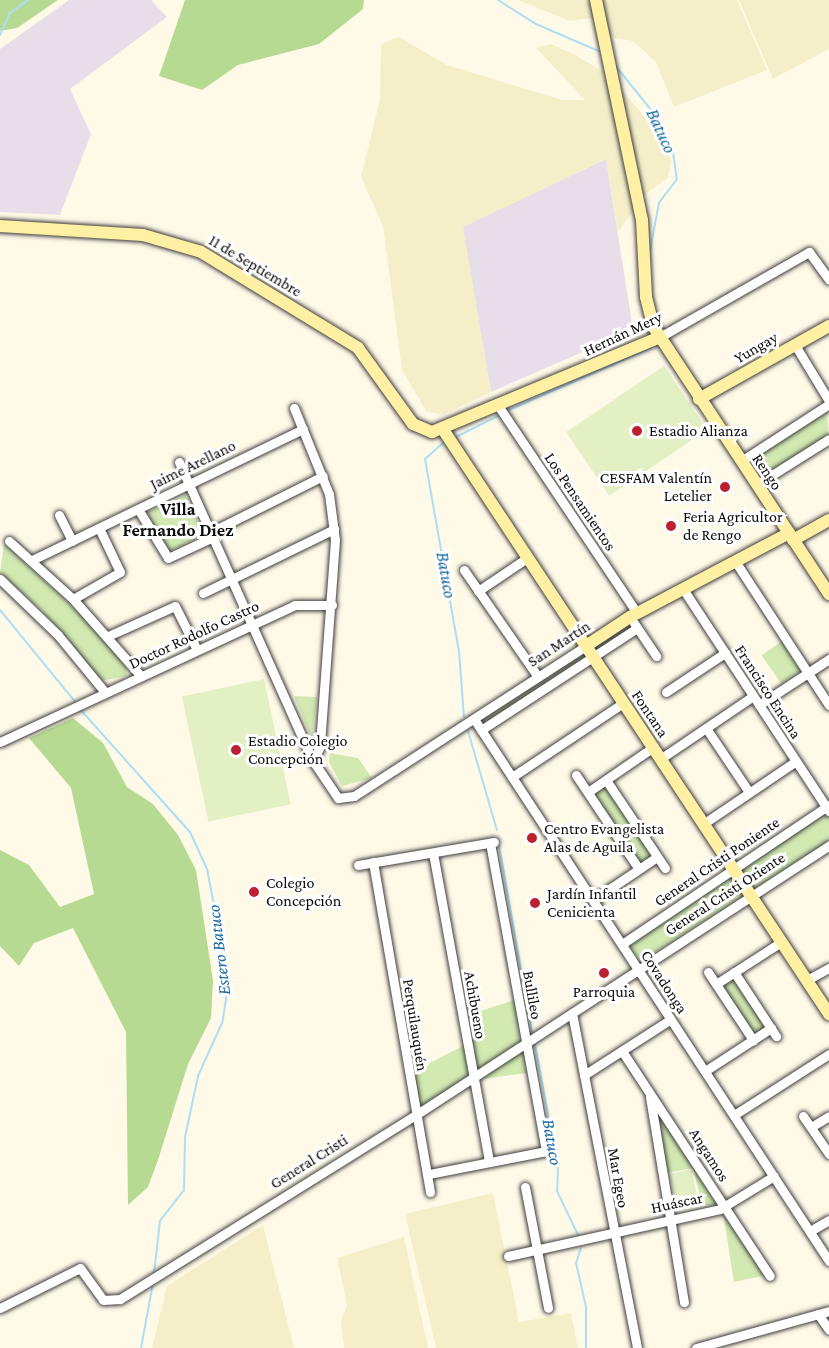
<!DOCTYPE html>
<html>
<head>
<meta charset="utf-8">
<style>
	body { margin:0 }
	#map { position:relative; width:829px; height:1348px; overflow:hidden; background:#fff9e8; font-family:"Crimson Pro",serif }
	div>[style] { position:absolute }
	.industrial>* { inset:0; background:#e8deea }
	.farmland>* { inset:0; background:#f5efc9 }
	.green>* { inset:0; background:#d2e9b2; transform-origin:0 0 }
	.forest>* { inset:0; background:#b6da91 }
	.pitch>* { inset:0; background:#e3f0c4; transform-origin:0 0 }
	.stream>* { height:2px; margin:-1px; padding:0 1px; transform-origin:1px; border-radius:1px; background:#acdff7 }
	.roads { filter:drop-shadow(0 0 2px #3e3e3e) drop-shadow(0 0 2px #3e3e3e) }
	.street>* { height:9px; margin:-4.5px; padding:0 4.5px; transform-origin:4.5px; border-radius:4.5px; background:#fff }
	.secondary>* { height:12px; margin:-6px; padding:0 6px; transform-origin:6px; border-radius:6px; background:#fff0a3 }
	.dots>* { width:16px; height:16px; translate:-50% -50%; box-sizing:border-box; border:3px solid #fff; border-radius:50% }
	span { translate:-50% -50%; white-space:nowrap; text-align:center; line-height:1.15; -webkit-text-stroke:6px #fff; paint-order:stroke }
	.street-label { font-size:16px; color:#0b0b0b }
	.poi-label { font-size:16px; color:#0b0b0b }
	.left { translate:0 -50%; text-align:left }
	.right { translate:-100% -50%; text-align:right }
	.water-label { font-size:18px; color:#13689e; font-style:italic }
	.neighbourhood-label { font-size:18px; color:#0b0b0b; font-weight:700 }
</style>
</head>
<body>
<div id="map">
	<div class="industrial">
		<div style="clip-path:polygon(69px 0,151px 0,167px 17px,70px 89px,91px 134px,60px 215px,0 212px,0 49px)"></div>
		<div style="clip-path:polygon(606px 159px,633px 330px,491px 392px,462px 227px)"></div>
	</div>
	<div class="farmland">
		<div style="clip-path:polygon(518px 0,737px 0,767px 70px,674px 107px,656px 62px,633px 41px,615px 38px,590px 18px,570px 21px)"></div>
		<div style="clip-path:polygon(739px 0,829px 0,829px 49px,773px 79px)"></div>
		<div style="clip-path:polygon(399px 37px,447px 65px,563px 100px,585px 100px,536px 48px,551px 44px,573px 54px,604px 72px,625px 94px,660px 134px,671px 161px,668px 178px,646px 193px,618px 232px,606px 159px,463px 227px,491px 392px,443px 415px,426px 411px,402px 370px,383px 226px,361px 177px,380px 99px,381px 44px)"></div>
		<div style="clip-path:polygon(493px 1193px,519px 1322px,571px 1313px,578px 1348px,436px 1348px,405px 1214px)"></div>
		<div style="clip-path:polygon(263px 1225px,294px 1348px,152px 1348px,167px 1286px)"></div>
		<div style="clip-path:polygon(404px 1237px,428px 1348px,344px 1348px,341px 1321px,347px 1305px,337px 1258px)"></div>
	</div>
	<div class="green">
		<div style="clip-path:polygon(827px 408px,829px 437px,767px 475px,755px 455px)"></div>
		<div style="left:185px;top:495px;width:44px;height:41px;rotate:65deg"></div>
		<div style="clip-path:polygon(4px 544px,92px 625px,126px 666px,127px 676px,101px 681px,40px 608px,0 573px)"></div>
		<div style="clip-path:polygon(629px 620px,634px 628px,483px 726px,479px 720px)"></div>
		<div style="left:782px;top:641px;width:35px;height:25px;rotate:55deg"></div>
		<div style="clip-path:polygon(294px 696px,317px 697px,312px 739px)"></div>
		<div style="clip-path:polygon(330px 753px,358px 758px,372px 778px,342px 786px,329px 762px)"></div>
		<div style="left:606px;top:784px;width:87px;height:17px;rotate:56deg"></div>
		<div style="clip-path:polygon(829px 810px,829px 841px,641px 961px,629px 944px)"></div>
		<div style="left:733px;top:976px;width:61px;height:16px;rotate:56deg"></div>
		<div style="clip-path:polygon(515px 1000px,520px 1042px,474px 1074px,468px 1015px)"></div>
		<div style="clip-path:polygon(465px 1045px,470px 1076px,419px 1110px,410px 1073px)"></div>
		<div style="clip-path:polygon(522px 1047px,527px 1073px,483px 1079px)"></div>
		<div style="clip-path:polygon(653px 1101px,721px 1205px,702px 1205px,693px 1168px,666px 1173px)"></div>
		<div style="clip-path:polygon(723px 1213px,766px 1275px,734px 1282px)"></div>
	</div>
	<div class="forest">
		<div style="clip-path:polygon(0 0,58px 0,17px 28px,0 31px)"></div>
		<div style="clip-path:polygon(185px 0,364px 0,363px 9px,319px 44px,238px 65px,202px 90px,159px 76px)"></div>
		<div style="clip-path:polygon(73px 718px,103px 743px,127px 787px,153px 804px,178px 835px,196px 870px,213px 981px,211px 1018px,188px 1064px,159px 1157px,148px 1187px,128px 1205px,126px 1032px,73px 928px,34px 943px,19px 966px,0 946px,0 850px,29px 865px,60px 907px,94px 894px,71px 788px,29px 738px)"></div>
	</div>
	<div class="pitch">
		<div style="left:664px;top:366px;width:77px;height:118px;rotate:56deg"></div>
		<div style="left:264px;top:679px;width:128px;height:84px;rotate:78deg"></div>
		<div style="left:691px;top:1169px;width:37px;height:22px;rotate:77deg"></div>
	</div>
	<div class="stream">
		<div style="left:498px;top:0;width:45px;rotate:32.3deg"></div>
		<div style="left:536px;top:24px;width:71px;rotate:23.3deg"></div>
		<div style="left:0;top:35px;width:24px;rotate:-66deg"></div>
		<div style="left:10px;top:13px;width:22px;rotate:-36deg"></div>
		<div style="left:614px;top:64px;width:73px;rotate:51.1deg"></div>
		<div style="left:660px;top:121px;width:34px;rotate:67deg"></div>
		<div style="left:673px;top:152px;width:27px;rotate:82deg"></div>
		<div style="left:677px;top:179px;width:30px;rotate:127deg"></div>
		<div style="left:659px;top:203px;width:48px;rotate:100.8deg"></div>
		<div style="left:645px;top:317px;width:18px;rotate:81deg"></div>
		<div style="left:509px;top:410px;width:155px;rotate:-23.6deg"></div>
		<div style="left:456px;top:437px;width:47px;rotate:-26.6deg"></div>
		<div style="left:443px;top:443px;width:24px;rotate:138deg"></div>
		<div style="left:425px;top:459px;width:195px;rotate:80deg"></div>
		<div style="left:459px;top:651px;width:66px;rotate:85.7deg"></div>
		<div style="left:0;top:610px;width:120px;rotate:50.7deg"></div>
		<div style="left:79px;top:708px;width:166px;rotate:48.2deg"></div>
		<div style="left:190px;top:832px;width:41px;rotate:65.3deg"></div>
		<div style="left:207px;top:869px;width:62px;rotate:78.9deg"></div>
		<div style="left:219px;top:930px;width:64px;rotate:82.8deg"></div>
		<div style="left:227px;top:993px;width:30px;rotate:99deg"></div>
		<div style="left:222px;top:1023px;width:58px;rotate:114.4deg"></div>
		<div style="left:198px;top:1076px;width:62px;rotate:102deg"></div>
		<div style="left:185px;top:1137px;width:53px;rotate:91.1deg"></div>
		<div style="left:184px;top:1190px;width:39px;rotate:128deg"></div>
		<div style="left:160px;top:1221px;width:53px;rotate:96.5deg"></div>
		<div style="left:468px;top:731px;width:103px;rotate:73.7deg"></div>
		<div style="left:498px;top:839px;width:195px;rotate:80deg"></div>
		<div style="left:535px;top:1044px;width:126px;rotate:79.5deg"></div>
		<div style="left:558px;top:1168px;width:23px;rotate:92deg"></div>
		<div style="left:557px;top:1191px;width:49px;rotate:64.5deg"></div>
		<div style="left:581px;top:1248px;width:16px;rotate:108deg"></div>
		<div style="left:576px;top:1263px;width:45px;rotate:77.2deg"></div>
		<div style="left:586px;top:1307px;width:41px;rotate:90deg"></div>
		<div style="left:141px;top:1348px;width:66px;rotate:-79.5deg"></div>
	</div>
	<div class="roads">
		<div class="street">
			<div style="left:658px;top:338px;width:174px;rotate:-29.7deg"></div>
			<div style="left:809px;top:252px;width:34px;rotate:54deg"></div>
			<div style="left:795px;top:345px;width:66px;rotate:58.7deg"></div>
			<div style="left:499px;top:407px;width:248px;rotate:56.2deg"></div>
			<div style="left:294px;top:408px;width:93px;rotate:67.9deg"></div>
			<div style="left:329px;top:494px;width:46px;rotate:82.6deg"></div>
			<div style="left:335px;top:540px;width:207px;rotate:94.2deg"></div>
			<div style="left:320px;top:746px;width:17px;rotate:115deg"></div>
			<div style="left:741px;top:461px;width:105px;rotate:-32.9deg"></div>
			<div style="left:179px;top:462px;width:328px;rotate:65.9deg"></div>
			<div style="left:313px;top:761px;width:45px;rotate:56deg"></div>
			<div style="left:338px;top:798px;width:16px;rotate:-7deg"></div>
			<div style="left:354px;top:796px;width:276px;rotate:-32.9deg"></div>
			<div style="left:756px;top:485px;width:86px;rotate:-32.2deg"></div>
			<div style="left:138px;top:509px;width:57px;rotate:58.5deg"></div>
			<div style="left:168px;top:558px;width:50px;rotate:-25deg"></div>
			<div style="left:59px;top:515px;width:29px;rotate:63deg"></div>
			<div style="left:211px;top:532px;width:125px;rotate:-26.6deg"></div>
			<div style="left:9px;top:541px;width:86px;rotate:42.2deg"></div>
			<div style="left:73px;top:599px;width:103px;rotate:48.6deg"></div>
			<div style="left:32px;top:560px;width:301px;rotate:-25.8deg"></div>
			<div style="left:735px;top:561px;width:172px;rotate:56.9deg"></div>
			<div style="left:464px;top:570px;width:130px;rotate:55.3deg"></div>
			<div style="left:0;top:579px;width:81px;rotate:44deg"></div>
			<div style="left:58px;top:635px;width:72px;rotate:50.6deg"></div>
			<div style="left:683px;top:589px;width:266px;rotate:56.7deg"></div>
			<div style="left:478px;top:591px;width:59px;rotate:-34deg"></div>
			<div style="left:203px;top:593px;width:146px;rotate:-26deg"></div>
			<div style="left:73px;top:599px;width:54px;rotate:-29.9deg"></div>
			<div style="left:120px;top:572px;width:49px;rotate:-115.5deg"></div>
			<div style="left:634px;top:623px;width:40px;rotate:56deg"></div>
			<div style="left:108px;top:636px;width:73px;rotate:-24.1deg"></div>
			<div style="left:175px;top:606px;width:49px;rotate:63.4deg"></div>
			<div style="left:666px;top:692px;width:71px;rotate:-33.5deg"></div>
			<div style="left:759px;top:705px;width:84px;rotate:-33.3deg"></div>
			<div style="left:474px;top:719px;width:648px;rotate:56.78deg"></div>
			<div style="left:706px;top:728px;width:77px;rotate:56.1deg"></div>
			<div style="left:481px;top:730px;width:186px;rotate:-33.2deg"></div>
			<div style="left:0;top:742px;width:325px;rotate:-24.9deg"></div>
			<div style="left:295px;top:605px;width:37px"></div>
			<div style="left:660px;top:759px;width:112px;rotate:-34.1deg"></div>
			<div style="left:576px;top:775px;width:113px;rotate:56.2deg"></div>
			<div style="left:512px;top:777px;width:133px;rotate:-33.7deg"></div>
			<div style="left:606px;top:780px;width:106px;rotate:56.2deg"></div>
			<div style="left:588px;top:792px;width:78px;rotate:-34.5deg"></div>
			<div style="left:703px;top:824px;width:112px;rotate:-34.1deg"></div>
			<div style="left:433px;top:853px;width:314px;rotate:79.7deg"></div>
			<div style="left:373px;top:862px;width:335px;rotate:80.2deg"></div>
			<div style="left:358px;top:865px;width:138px;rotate:-9.6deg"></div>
			<div style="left:593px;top:900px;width:77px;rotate:-33.9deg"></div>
			<div style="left:622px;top:944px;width:249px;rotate:-33.9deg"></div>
			<div style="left:708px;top:972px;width:82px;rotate:56.5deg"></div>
			<div style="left:734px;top:972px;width:77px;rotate:56.7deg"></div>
			<div style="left:807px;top:980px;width:25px;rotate:-29deg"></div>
			<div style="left:716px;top:984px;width:77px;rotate:-32.9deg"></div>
			<div style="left:572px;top:1013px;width:341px;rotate:79deg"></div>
			<div style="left:622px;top:1051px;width:269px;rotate:56.7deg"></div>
			<div style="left:705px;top:1071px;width:79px;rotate:-33.1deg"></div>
			<div style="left:584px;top:1075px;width:103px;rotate:-32.8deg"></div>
			<div style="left:650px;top:1097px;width:208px;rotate:80.6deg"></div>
			<div style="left:734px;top:1115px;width:113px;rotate:-32.7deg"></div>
			<div style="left:803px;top:1116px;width:46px;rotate:55.6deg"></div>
			<div style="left:811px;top:1127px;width:21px;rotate:-31deg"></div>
			<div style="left:429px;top:1174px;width:119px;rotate:-11.1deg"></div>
			<div style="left:546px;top:1151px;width:313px;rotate:-100.3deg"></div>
			<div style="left:525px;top:1187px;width:123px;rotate:79.2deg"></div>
			<div style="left:810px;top:1231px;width:22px;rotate:-30deg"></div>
			<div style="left:508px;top:1256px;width:217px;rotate:-12.5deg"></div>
			<div style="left:720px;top:1209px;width:63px;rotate:-31.4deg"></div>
			<div style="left:0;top:1308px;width:89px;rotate:-26.6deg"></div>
			<div style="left:80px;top:1268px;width:39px;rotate:54deg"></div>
			<div style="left:103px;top:1300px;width:17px;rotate:-3deg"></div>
			<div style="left:120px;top:1299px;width:346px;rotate:-31.9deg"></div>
			<div style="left:414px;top:1116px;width:496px;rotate:-33.1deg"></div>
			<div style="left:818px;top:1314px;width:19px;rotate:55deg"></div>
			<div style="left:696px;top:1348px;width:138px;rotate:-15.5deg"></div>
		</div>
		<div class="secondary">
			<div style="left:596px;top:0;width:225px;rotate:78.2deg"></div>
			<div style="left:642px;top:220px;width:77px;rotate:87deg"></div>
			<div style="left:646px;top:297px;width:30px;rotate:76deg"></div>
			<div style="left:653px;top:326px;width:321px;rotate:56.7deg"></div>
			<div style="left:0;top:226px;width:143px;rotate:3.6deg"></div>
			<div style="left:143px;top:235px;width:60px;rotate:16.3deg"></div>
			<div style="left:201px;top:252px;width:184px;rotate:31.4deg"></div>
			<div style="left:358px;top:348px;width:94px;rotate:54.1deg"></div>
			<div style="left:413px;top:424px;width:21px;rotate:23deg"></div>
			<div style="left:432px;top:432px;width:245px;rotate:-22.6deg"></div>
			<div style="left:699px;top:399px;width:149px;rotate:-29.3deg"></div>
			<div style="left:444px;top:431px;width:699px;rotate:56.56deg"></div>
			<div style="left:793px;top:540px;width:41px;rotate:-29.1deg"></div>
			<div style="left:586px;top:646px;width:53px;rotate:-33.4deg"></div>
			<div style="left:630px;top:617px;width:180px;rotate:-27.8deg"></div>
		</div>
	</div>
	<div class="dots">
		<div style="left:637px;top:431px;background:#bc2131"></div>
		<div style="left:725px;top:487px;background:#bc2131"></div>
		<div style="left:671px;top:526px;background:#bc2131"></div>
		<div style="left:236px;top:750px;background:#bc2131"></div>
		<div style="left:532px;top:838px;background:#bc2131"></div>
		<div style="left:254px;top:892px;background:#bc2131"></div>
		<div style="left:535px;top:903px;background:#bc2131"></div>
		<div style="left:604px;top:973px;background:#bc2131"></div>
	</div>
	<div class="street-label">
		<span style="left:255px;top:266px;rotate:31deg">11 de Septiembre</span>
		<span style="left:623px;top:334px;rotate:-25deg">Hernán Mery</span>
		<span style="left:756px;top:348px;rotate:-30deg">Yungay</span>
		<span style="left:193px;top:465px;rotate:-26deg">Jaime Arellano</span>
		<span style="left:767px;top:472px;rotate:56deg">Rengo</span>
		<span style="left:580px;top:502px;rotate:56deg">Los Pensamientos</span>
		<span style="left:194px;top:635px;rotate:-25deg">Doctor Rodolfo Castro</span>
		<span style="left:559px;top:644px;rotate:-33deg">San Martín</span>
		<span style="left:768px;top:692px;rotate:57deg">Francisco Encina</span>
		<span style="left:650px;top:714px;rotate:56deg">Fontana</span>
		<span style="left:717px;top:862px;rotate:-34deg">General Cristi Poniente</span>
		<span style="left:725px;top:894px;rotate:-33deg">General Cristi Oriente</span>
		<span style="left:664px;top:982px;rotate:57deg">Covadonga</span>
		<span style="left:532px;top:995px;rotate:80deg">Bullileo</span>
		<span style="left:475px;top:1005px;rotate:80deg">Achibueno</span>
		<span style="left:415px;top:1025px;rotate:81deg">Perquilauquén</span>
		<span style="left:709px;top:1155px;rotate:57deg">Angamos</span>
		<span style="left:309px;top:1162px;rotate:-32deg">General Cristi</span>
		<span style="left:618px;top:1178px;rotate:80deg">Mar Egeo</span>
		<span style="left:677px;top:1203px;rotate:-12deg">Huáscar</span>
	</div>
	<div class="poi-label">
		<span class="left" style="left:649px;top:431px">Estadio Alianza</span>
		<span class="right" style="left:712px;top:487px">CESFAM Valentín<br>Letelier</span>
		<span class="left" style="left:683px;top:526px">Feria Agricultor<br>de Rengo</span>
		<span class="left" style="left:248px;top:750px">Estadio Colegio<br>Concepción</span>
		<span class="left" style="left:544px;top:838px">Centro Evangelista<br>Alas de Aguila</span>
		<span class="left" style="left:266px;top:892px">Colegio<br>Concepción</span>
		<span class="left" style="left:547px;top:903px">Jardín Infantil<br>Cenicienta</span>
		<span style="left:604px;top:992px">Parroquia</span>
	</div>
	<div class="water-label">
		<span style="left:661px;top:131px;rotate:65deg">Batuco</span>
		<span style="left:446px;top:575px;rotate:80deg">Batuco</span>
		<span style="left:219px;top:950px;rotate:-97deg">Estero Batuco</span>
		<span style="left:552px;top:1142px;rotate:80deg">Batuco</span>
	</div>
	<div class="neighbourhood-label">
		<span style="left:178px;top:520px">Villa<br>Fernando Diez</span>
	</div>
</div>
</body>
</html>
